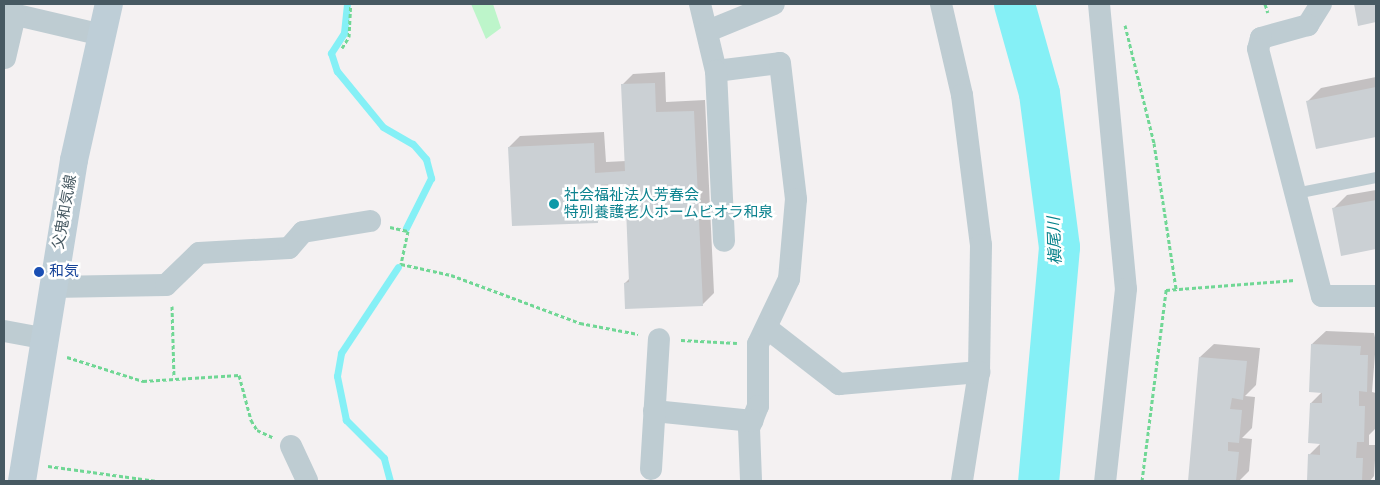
<!DOCTYPE html>
<html>
<head>
<meta charset="utf-8">
<style>
	body { margin:0 }
	#map { position:relative; width:1380px; height:485px; overflow:hidden; background:#f4f1f2; font-family:Rubik,"Noto Sans JP",sans-serif }
	div>[style] { position:absolute }
	.green>* { inset:0; background:#bdf5ca }
	.shadow>* { inset:0; background:#0003 }
	.stream>* { height:7px; margin:-3.5px; padding:0 3.5px; transform-origin:3.5px; border-radius:3.5px; background:#85f0f6 }
	.river>* { height:41px; margin:-20.5px; padding:0 20.5px; transform-origin:20.5px; border-radius:20.5px; background:#85f0f6 }
	.building>* { inset:0; background:#cbd0d4 }
	.path>* { height:3px; margin-top:-1.5px; transform-origin:0; background:repeating-linear-gradient(90deg,#70d795 0 4px,transparent 0 6.5px) }
	.lane>* { height:11px; margin:-5.5px; padding:0 5.5px; transform-origin:5.5px; border-radius:5.5px; background:#beccd2 }
	.street>* { height:22px; margin:-11px; padding:0 11px; transform-origin:11px; border-radius:11px; background:#beccd2 }
	.secondary>* { height:28px; margin:-14px; padding:0 14px; transform-origin:14px; border-radius:14px; background:#beced7 }
	.dots>* { width:14px; height:14px; translate:-50% -50%; box-sizing:border-box; border:2px solid #fff; border-radius:50% }
	span { translate:-50% -50%; white-space:nowrap; text-align:center; line-height:1.15; -webkit-text-stroke:5px #fff; paint-order:stroke }
	.culture-label { font-size:15px; color:#0d838f }
	.left { translate:0 -50%; text-align:left }
	.street-label { font-size:15px; color:#475962 }
	.transit-label { font-size:15px; color:#164399 }
	.water-label { font-size:16px; color:#058189; font-style:italic }
	.frame { position:absolute; inset:0; border:5px solid #475962; pointer-events:none }
</style>
</head>
<body>
<div id="map">
	<div class="green">
		<div style="clip-path:polygon(471px 4px,493px 4px,501px 28px,486px 39px)"></div>
	</div>
	<div class="shadow">
		<div style="clip-path:polygon(665px 72px,666px 102px,705px 100px,714px 293px,703px 304px,626px 308px,625px 283px,630px 278px,626px 182px,608px 183px,609px 210px,598px 221px,509px 147px,520px 136px,604px 132px,606px 162px,626px 161px,622px 85px,633px 74px)"></div>
		<div style="clip-path:polygon(1376px 77px,1376px 136px,1317px 147px,1308px 101px,1321px 88px)"></div>
		<div style="clip-path:polygon(1376px 190px,1376px 248px,1342px 254px,1333px 209px,1347px 195px)"></div>
		<div style="clip-path:polygon(1326px 331px,1374px 333px,1376px 342px,1372px 392px,1376px 393px,1376px 428px,1369px 435px,1369px 445px,1376px 445px,1374px 476px,1370px 481px,1308px 481px,1309px 455px,1321px 443px,1311px 403px,1322px 392px,1312px 344px)"></div>
		<div style="clip-path:polygon(1214px 344px,1260px 348px,1256px 385px,1245px 396px,1255px 397px,1252px 428px,1242px 438px,1252px 439px,1249px 471px,1239px 481px,1189px 481px,1200px 357px)"></div>
	</div>
	<div class="stream">
		<div style="left:347px;top:4px;width:29px;rotate:96deg"></div>
		<div style="left:344px;top:33px;width:24px;rotate:123deg"></div>
		<div style="left:331px;top:53px;width:19px;rotate:72deg"></div>
		<div style="left:337px;top:71px;width:72px;rotate:50.6deg"></div>
		<div style="left:383px;top:127px;width:34px;rotate:30deg"></div>
		<div style="left:413px;top:144px;width:20px;rotate:49deg"></div>
		<div style="left:426px;top:159px;width:20px;rotate:75deg"></div>
		<div style="left:431px;top:178px;width:56px;rotate:116.6deg"></div>
		<div style="left:390px;top:481px;width:24px;rotate:-105deg"></div>
		<div style="left:384px;top:458px;width:54px;rotate:-135deg"></div>
		<div style="left:346px;top:420px;width:45px;rotate:-101.6deg"></div>
		<div style="left:337px;top:376px;width:23px;rotate:-80deg"></div>
		<div style="left:341px;top:353px;width:103px;rotate:-56.5deg"></div>
	</div>
	<div class="river">
		<div style="left:1014px;top:4px;width:92px;rotate:74.3deg"></div>
		<div style="left:1039px;top:93px;width:155px;rotate:82.6deg"></div>
		<div style="left:1059px;top:247px;width:235px;rotate:95.1deg"></div>
	</div>
	<div class="building">
		<div style="clip-path:polygon(1354px 4px,1376px 4px,1376px 22px,1358px 26px)"></div>
		<div style="clip-path:polygon(655px 83px,656px 112px,694px 111px,703px 306px,625px 309px,624px 283px,629px 282px,625px 184px,597px 185px,598px 223px,512px 226px,508px 147px,594px 143px,595px 173px,625px 171px,621px 84px)"></div>
		<div style="clip-path:polygon(1376px 87px,1376px 137px,1316px 149px,1306px 101px)"></div>
		<div style="clip-path:polygon(1376px 200px,1376px 249px,1341px 256px,1332px 208px)"></div>
		<div style="clip-path:polygon(1311px 344px,1361px 346px,1360px 355px,1368px 355px,1367px 392px,1359px 391px,1359px 406px,1365px 406px,1364px 442px,1357px 442px,1356px 458px,1363px 458px,1362px 481px,1307px 481px,1308px 454px,1320px 455px,1320px 444px,1308px 443px,1310px 403px,1322px 403px,1322px 393px,1309px 392px)"></div>
		<div style="clip-path:polygon(1199px 357px,1247px 361px,1243px 400px,1232px 398px,1230px 409px,1242px 410px,1239px 443px,1228px 442px,1228px 451px,1239px 452px,1236px 481px,1188px 481px)"></div>
	</div>
	<div class="path">
		<div style="left:1265px;top:4px;width:9px;rotate:72deg"></div>
		<div style="left:1125px;top:25px;width:122px;rotate:76.2deg"></div>
		<div style="left:1154px;top:143px;width:148px;rotate:81.4deg"></div>
		<div style="left:342px;top:48px;width:13px;rotate:-58deg"></div>
		<div style="left:349px;top:37px;width:33px;rotate:-87deg"></div>
		<div style="left:390px;top:227px;width:18px;rotate:13deg"></div>
		<div style="left:408px;top:231px;width:34px;rotate:102deg"></div>
		<div style="left:401px;top:264px;width:51px;rotate:12.4deg"></div>
		<div style="left:451px;top:275px;width:138px;rotate:20.4deg"></div>
		<div style="left:580px;top:323px;width:59px;rotate:10.7deg"></div>
		<div style="left:172px;top:306px;width:70px;rotate:88.4deg"></div>
		<div style="left:681px;top:340px;width:56px;rotate:3.1deg"></div>
		<div style="left:67px;top:357px;width:80px;rotate:17.5deg"></div>
		<div style="left:143px;top:381px;width:96px;rotate:-3.6deg"></div>
		<div style="left:239px;top:375px;width:47px;rotate:75.1deg"></div>
		<div style="left:251px;top:420px;width:12px;rotate:59deg"></div>
		<div style="left:257px;top:430px;width:17px;rotate:25deg"></div>
		<div style="left:48px;top:466px;width:110px;rotate:7.8deg"></div>
		<div style="left:1142px;top:481px;width:193px;rotate:-82.8deg"></div>
		<div style="left:1166px;top:290px;width:129px;rotate:-4.4deg"></div>
	</div>
	<div class="lane">
		<div style="left:1295px;top:193px;width:83px;rotate:-11.2deg"></div>
	</div>
	<div class="street">
		<div style="left:700px;top:4px;width:69px;rotate:76.6deg"></div>
		<div style="left:716px;top:71px;width:64px;rotate:-7.1deg"></div>
		<div style="left:780px;top:63px;width:137px;rotate:83.3deg"></div>
		<div style="left:796px;top:199px;width:80px;rotate:95deg"></div>
		<div style="left:789px;top:279px;width:72px;rotate:115.5deg"></div>
		<div style="left:758px;top:344px;width:62px;rotate:90deg"></div>
		<div style="left:758px;top:406px;width:24px;rotate:112deg"></div>
		<div style="left:749px;top:428px;width:53px;rotate:87.8deg"></div>
		<div style="left:941px;top:4px;width:93px;rotate:77deg"></div>
		<div style="left:962px;top:95px;width:151px;rotate:82.8deg"></div>
		<div style="left:981px;top:245px;width:127px;rotate:90.9deg"></div>
		<div style="left:979px;top:372px;width:110px;rotate:98.9deg"></div>
		<div style="left:1099px;top:4px;width:286px;rotate:84.6deg"></div>
		<div style="left:1126px;top:289px;width:193px;rotate:96.2deg"></div>
		<div style="left:1321px;top:4px;width:25px;rotate:122deg"></div>
		<div style="left:1308px;top:25px;width:49px;rotate:164.5deg"></div>
		<div style="left:1261px;top:38px;width:11px;rotate:105deg"></div>
		<div style="left:1258px;top:49px;width:255px;rotate:75.5deg"></div>
		<div style="left:1322px;top:296px;width:54px"></div>
		<div style="left:4px;top:12px;width:101px;rotate:13.2deg"></div>
		<div style="left:708px;top:31px;width:71px;rotate:-22.2deg"></div>
		<div style="left:5px;top:58px;width:44px;rotate:-76.9deg"></div>
		<div style="left:716px;top:71px;width:170px;rotate:87.3deg"></div>
		<div style="left:52px;top:287px;width:114px;rotate:-1deg"></div>
		<div style="left:166px;top:285px;width:46px;rotate:-44.1deg"></div>
		<div style="left:199px;top:253px;width:90px;rotate:-3.2deg"></div>
		<div style="left:289px;top:248px;width:21px;rotate:-49deg"></div>
		<div style="left:303px;top:232px;width:68px;rotate:-9.3deg"></div>
		<div style="left:768px;top:329px;width:90px;rotate:37.8deg"></div>
		<div style="left:839px;top:384px;width:141px;rotate:-4.9deg"></div>
		<div style="left:4px;top:331px;width:44px;rotate:10.5deg"></div>
		<div style="left:654px;top:411px;width:99px;rotate:5.8deg"></div>
		<div style="left:291px;top:446px;width:38px;rotate:65deg"></div>
		<div style="left:651px;top:469px;width:130px;rotate:-86.5deg"></div>
	</div>
	<div class="secondary">
		<div style="left:22px;top:481px;width:325px;rotate:-80.8deg"></div>
		<div style="left:74px;top:160px;width:160px;rotate:-77.4deg"></div>
	</div>
	<div class="dots">
		<div style="left:554px;top:204px;background:#0f9aa8"></div>
		<div style="left:39px;top:272px;background:#1a4fb4"></div>
	</div>
	<div class="culture-label">
		<span class="left" style="left:564px;top:204px">社会福祉法人芳春会<br>特別養護老人ホームビオラ和泉</span>
	</div>
	<div class="street-label">
		<span style="left:65px;top:212px;rotate:-80deg">父鬼和気線</span>
	</div>
	<div class="transit-label">
		<span class="left" style="left:49px;top:272px">和気</span>
	</div>
	<div class="water-label">
		<span style="left:1055px;top:241px;rotate:-92deg">槇尾川</span>
	</div>
	<div class="frame"></div>
</div>
</body>
</html>
